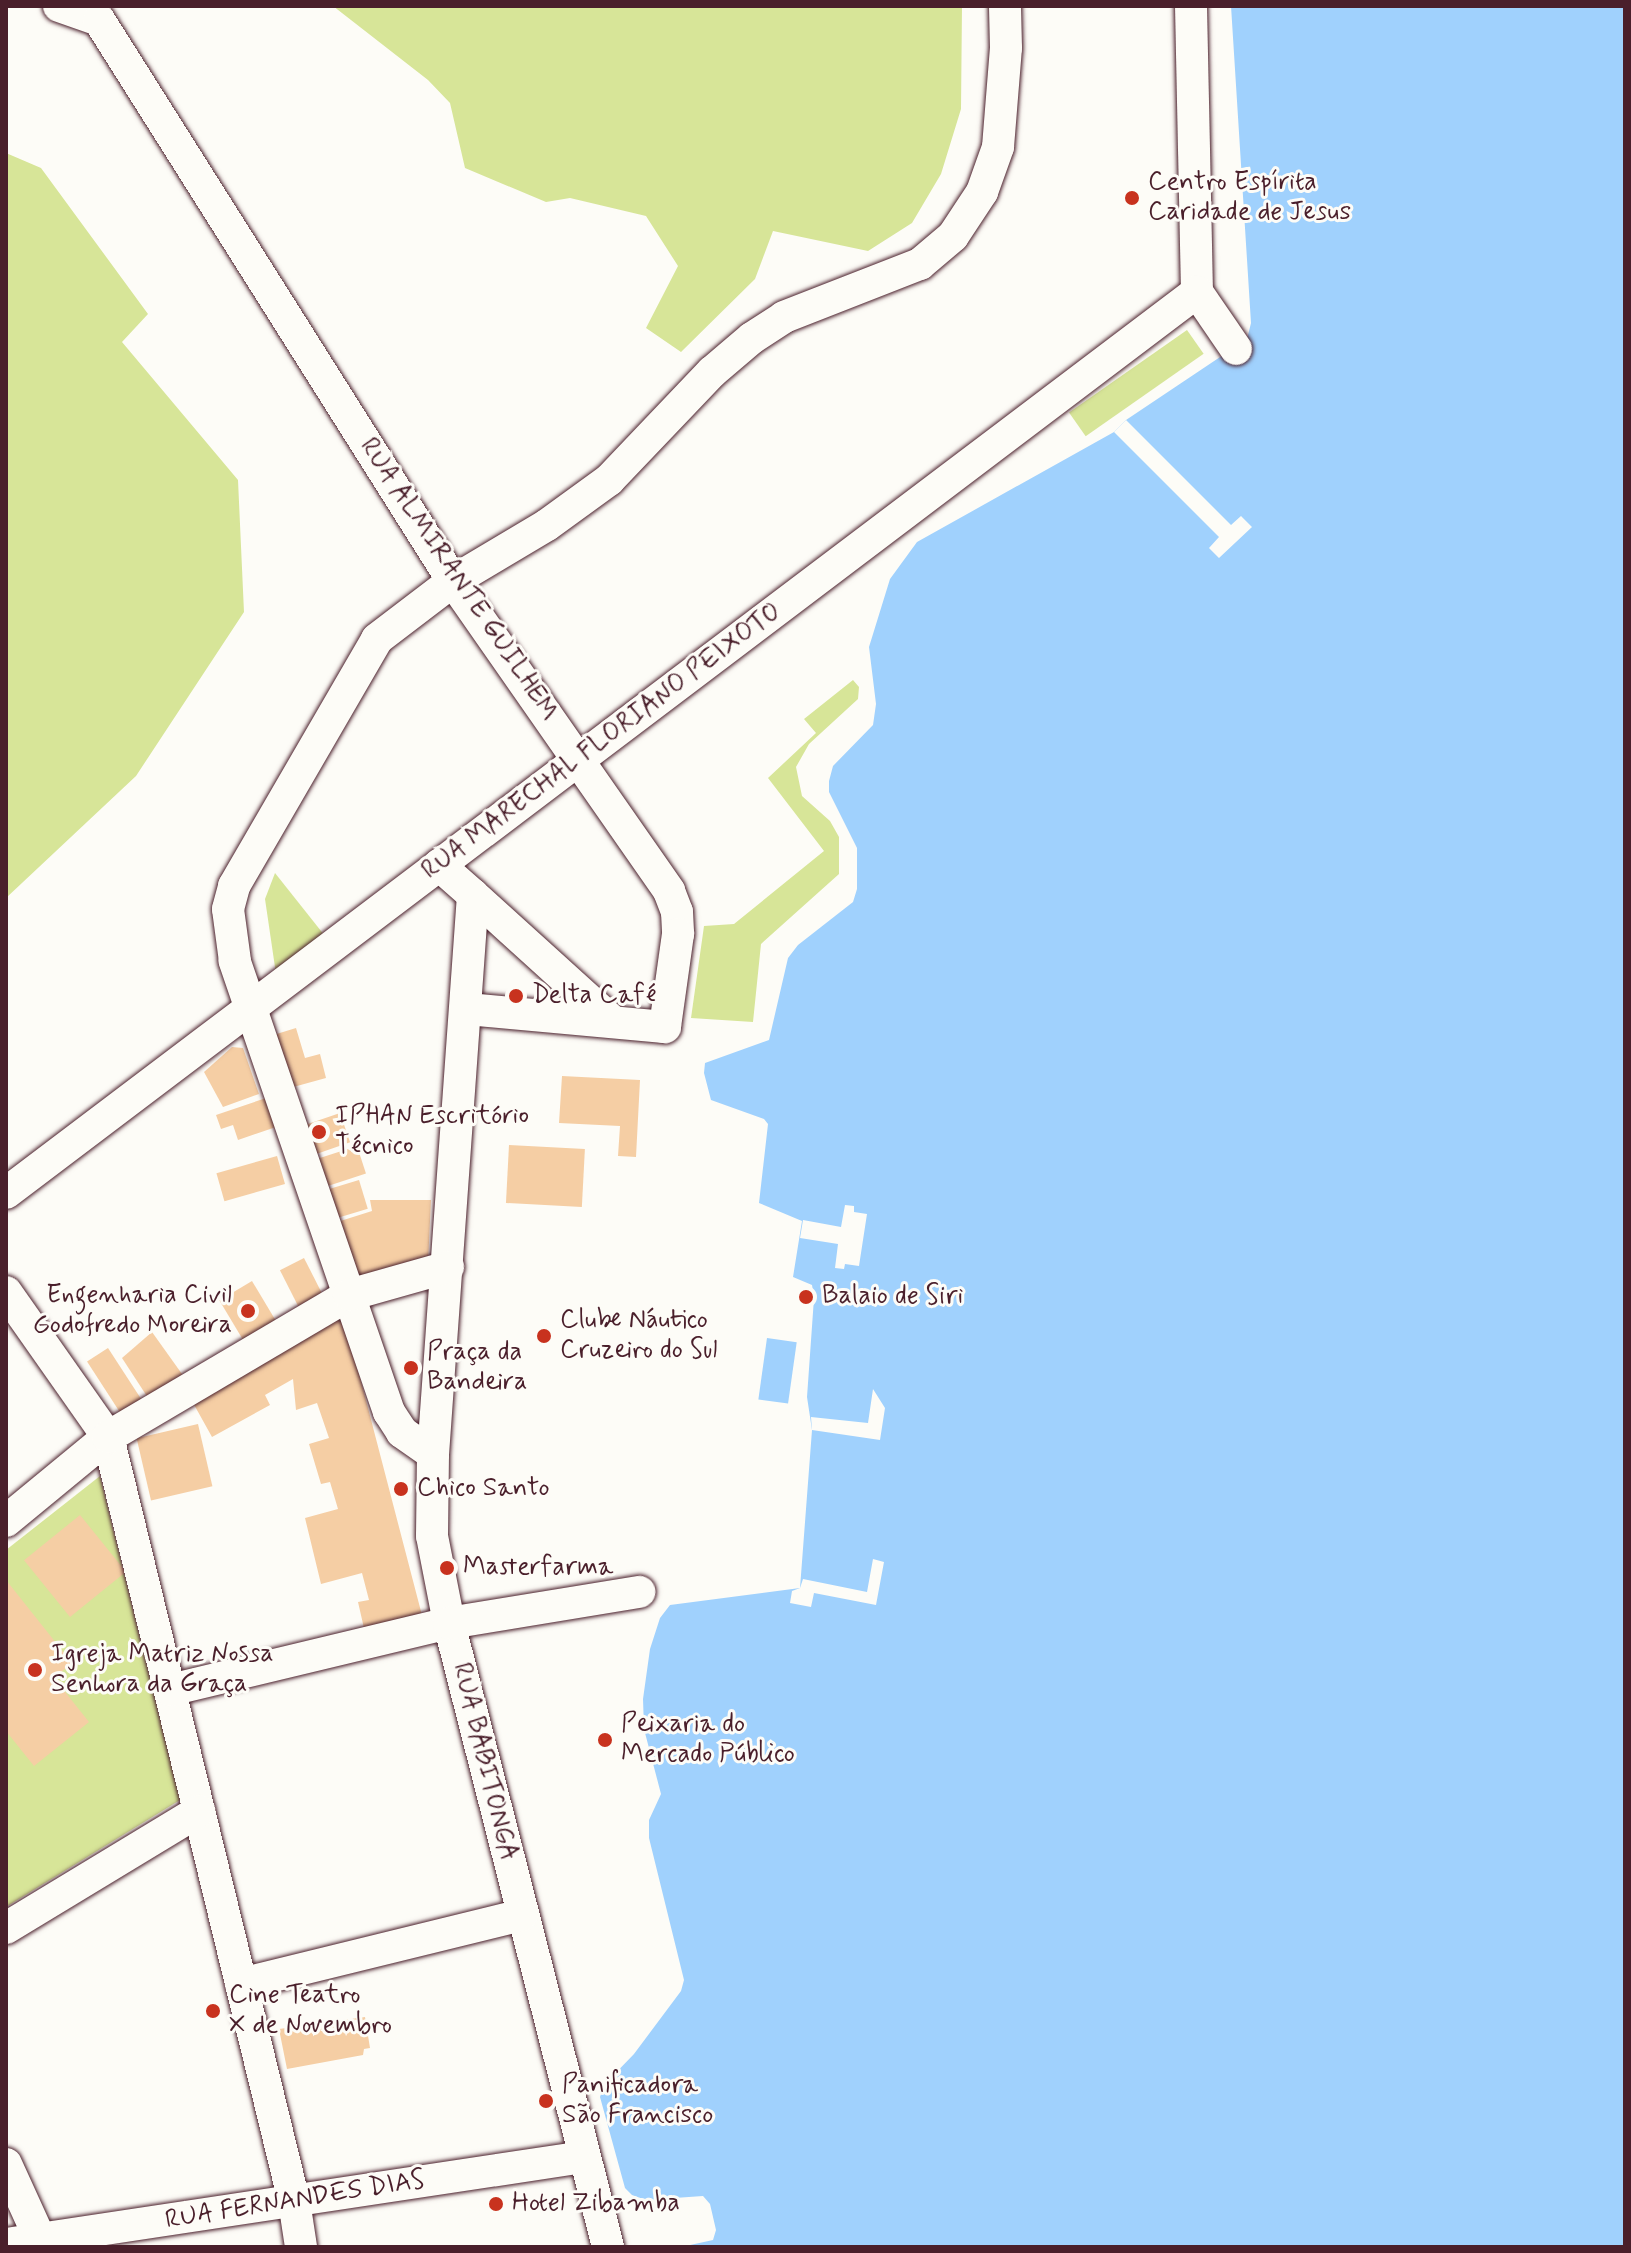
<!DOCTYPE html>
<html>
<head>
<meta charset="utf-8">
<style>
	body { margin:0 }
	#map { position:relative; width:1631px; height:2253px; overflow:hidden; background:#fdfcf7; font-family:Mynerve,sans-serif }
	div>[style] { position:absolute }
	.green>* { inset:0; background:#d7e598; transform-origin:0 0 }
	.water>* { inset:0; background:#a0d1fd; transform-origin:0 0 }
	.pier>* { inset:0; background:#fdfcf7 }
	.building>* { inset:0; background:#f5cea4; transform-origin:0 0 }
	.roads { filter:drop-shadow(0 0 2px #4a1f2b) drop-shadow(0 0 2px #4a1f2b) }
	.minor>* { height:32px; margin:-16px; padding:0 16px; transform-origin:16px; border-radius:16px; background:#fdfcf7 }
	.dots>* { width:22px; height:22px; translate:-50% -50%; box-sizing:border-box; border:4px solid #fdfcf7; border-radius:50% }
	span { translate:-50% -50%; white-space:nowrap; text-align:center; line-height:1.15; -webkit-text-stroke:6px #fdfcf7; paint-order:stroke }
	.poi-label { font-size:26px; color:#4a1f2b }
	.left { translate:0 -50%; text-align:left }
	.right { translate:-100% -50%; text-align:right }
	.street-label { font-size:26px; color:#4a1f2b }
	.frame { position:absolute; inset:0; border:8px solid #4a1f2b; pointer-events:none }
</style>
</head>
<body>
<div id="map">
	<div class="green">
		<div style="clip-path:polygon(333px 6px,962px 6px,961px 109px,941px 174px,912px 223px,868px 251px,773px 231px,755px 279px,681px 352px,646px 328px,678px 266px,646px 216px,570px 198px,546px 202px,465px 168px,450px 103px,428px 80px)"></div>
		<div style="clip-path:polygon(6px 153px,41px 168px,148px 314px,122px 342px,238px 480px,244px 612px,136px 776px,6px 898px)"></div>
		<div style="left:1187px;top:330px;width:29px;height:144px;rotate:55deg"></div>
		<div style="clip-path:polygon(853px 680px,859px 687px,858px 699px,809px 744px,796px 767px,802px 796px,830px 821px,839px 837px,839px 874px,761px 944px,753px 1022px,691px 1018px,704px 926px,734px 924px,824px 851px,768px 778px,816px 733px,804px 719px)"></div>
		<div style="clip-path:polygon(275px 873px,325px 936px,276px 974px,265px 899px)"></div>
		<div style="clip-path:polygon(100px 1476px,180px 1800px,6px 1907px,6px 1550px)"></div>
	</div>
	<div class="water">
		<div style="clip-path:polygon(1231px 6px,1625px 6px,1625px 2247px,681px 2247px,713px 2240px,716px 2230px,710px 2204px,703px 2196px,646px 2200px,632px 2195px,625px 2188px,600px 2097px,604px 2085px,634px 2054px,681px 1991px,684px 1980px,649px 1838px,649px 1820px,661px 1794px,644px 1729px,643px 1699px,650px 1649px,660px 1618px,670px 1605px,800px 1588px,812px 1430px,807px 1397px,814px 1298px,812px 1285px,793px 1277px,802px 1221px,759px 1203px,768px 1124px,764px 1119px,711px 1100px,704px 1073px,705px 1063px,769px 1040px,788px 958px,798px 945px,853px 902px,857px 889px,857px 848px,829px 792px,829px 781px,833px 766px,873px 725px,876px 704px,869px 647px,890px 579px,917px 542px,1114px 432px,1126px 420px,1247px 339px,1251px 323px)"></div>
		<div style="left:767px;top:1338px;width:30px;height:62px;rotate:8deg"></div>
	</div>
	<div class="pier">
		<div style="clip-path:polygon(1126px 420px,1231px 525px,1241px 516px,1252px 527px,1219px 558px,1209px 548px,1219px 537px,1114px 432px)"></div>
		<div style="clip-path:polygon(845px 1205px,854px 1206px,854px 1212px,867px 1214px,859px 1266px,845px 1264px,844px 1269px,835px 1268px,838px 1244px,800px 1238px,803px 1220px,841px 1227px)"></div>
		<div style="clip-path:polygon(873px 1389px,885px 1408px,880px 1440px,812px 1430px,811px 1417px,868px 1423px)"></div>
		<div style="clip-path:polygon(873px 1559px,884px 1562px,876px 1605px,814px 1593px,811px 1607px,790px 1603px,792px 1591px,800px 1588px,803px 1579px,867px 1592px)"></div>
	</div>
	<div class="building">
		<div style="clip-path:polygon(296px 1028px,305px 1058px,320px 1054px,326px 1078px,286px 1089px,270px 1036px)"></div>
		<div style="clip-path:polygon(232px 1047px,243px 1048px,259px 1094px,223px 1107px,204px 1072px)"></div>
		<div style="clip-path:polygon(562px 1076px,640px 1080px,636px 1157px,618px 1156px,620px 1126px,559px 1123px)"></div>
		<div style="clip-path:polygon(266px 1098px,276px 1127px,238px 1140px,233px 1125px,221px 1129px,216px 1115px)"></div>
		<div style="left:340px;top:1113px;width:31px;height:41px;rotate:71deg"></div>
		<div style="left:509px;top:1145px;width:76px;height:58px;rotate:3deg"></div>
		<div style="left:357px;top:1146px;width:29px;height:48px;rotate:72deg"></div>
		<div style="left:277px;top:1156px;width:29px;height:63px;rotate:74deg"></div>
		<div style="left:359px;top:1180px;width:30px;height:38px;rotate:73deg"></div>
		<div style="clip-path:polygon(370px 1200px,431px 1200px,428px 1263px,355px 1285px,334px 1223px,372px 1211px)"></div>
		<div style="left:304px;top:1258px;width:40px;height:27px;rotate:63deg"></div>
		<div style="left:252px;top:1281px;width:48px;height:38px;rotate:59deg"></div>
		<div style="clip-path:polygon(344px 1316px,424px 1623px,366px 1637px,358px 1602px,369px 1600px,362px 1573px,321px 1584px,305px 1518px,338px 1509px,330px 1482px,321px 1484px,309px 1444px,329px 1438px,317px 1403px,296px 1410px,293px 1379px,265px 1395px,270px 1405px,212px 1437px,192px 1401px)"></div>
		<div style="clip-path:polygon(152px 1332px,187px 1381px,152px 1404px,122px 1358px)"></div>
		<div style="left:108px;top:1348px;width:71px;height:25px;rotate:57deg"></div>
		<div style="left:198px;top:1424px;width:64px;height:63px;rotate:77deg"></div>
		<div style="left:80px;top:1515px;width:73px;height:72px;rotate:51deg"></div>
		<div style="clip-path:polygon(6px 1580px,72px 1663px,54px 1678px,89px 1722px,34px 1766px,6px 1731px)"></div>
		<div style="clip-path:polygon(365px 2017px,370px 2048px,364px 2049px,363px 2055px,287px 2069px,279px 2029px)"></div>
	</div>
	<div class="roads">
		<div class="minor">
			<div style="left:59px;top:6px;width:42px;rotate:19.3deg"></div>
			<div style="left:1191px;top:6px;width:286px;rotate:88.8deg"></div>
			<div style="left:99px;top:20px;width:663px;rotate:57.75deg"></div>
			<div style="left:453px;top:581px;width:378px;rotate:55.1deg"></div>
			<div style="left:669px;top:891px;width:22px;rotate:69deg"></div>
			<div style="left:677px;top:912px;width:22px;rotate:87deg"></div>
			<div style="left:678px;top:934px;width:94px;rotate:98deg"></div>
			<div style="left:665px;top:1027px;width:199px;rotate:-174.8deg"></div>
			<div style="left:1197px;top:292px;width:69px;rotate:55.6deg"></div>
			<div style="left:439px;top:865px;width:45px;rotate:41.4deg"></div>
			<div style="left:473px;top:895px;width:560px;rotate:94.09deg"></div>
			<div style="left:433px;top:1454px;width:82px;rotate:90.7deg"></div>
			<div style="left:432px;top:1536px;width:89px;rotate:78.9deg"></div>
			<div style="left:449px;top:1623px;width:644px;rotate:75.7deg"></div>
			<div style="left:473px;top:895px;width:189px;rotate:42.2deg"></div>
			<div style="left:6px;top:1193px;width:1493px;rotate:-37.11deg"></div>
			<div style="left:6px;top:1292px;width:177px;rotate:54.9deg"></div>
			<div style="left:108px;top:1437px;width:786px;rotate:76.32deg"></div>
			<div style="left:294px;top:2201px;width:47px;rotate:81.3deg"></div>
			<div style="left:433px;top:1454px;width:38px;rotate:-145deg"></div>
			<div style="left:402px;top:1432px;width:24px;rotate:-123deg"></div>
			<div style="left:389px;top:1412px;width:477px;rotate:-108.9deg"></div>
			<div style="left:235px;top:961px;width:52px;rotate:-97.7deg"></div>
			<div style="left:228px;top:909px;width:24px;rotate:-75deg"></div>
			<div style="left:234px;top:886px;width:285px;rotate:-59.9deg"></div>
			<div style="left:377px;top:639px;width:96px;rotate:-37.3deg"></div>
			<div style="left:453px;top:581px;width:109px;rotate:-30.8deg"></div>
			<div style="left:547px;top:525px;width:77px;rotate:-36deg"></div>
			<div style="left:609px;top:480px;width:149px;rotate:-46.4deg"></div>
			<div style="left:712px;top:372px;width:52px;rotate:-40.4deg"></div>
			<div style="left:752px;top:338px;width:38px;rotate:-33deg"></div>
			<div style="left:784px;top:317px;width:146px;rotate:-21.3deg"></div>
			<div style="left:920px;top:264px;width:43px;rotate:-40.3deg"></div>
			<div style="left:953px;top:236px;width:53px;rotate:-56.6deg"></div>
			<div style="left:982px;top:192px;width:48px;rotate:-70.4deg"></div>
			<div style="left:998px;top:147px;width:99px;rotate:-85.4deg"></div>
			<div style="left:1006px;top:48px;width:42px;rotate:-91.4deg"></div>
			<div style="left:6px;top:1521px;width:132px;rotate:-39.5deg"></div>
			<div style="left:108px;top:1437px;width:280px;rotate:-30.5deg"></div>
			<div style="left:349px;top:1295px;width:103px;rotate:-15.8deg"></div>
			<div style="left:170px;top:1690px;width:287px;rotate:-13.5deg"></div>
			<div style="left:449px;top:1623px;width:193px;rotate:-9.3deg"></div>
			<div style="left:6px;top:1928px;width:226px;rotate:-31.2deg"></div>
			<div style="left:241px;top:1984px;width:289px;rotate:-13.8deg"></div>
			<div style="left:6px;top:2164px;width:82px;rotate:65.6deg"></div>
			<div style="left:6px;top:2244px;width:584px;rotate:-8.57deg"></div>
		</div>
	</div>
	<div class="dots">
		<div style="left:1132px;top:198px;background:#c8321e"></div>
		<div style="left:516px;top:996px;background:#c8321e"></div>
		<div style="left:319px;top:1132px;background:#c8321e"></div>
		<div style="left:806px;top:1297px;background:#c8321e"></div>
		<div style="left:248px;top:1311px;background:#c8321e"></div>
		<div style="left:544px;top:1336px;background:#c8321e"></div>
		<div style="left:411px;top:1368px;background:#c8321e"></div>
		<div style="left:401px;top:1489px;background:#c8321e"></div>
		<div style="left:447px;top:1568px;background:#c8321e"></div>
		<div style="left:35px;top:1670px;background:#c8321e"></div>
		<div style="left:605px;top:1740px;background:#c8321e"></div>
		<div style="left:213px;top:2011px;background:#c8321e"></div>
		<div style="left:546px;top:2101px;background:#c8321e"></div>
		<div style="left:496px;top:2204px;background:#c8321e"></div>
	</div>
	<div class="poi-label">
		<span class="left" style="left:1148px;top:198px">Centro Espírita<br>Caridade de Jesus</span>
		<span class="left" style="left:532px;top:996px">Delta Café</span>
		<span class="left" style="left:335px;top:1132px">IPHAN Escritório<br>Técnico</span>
		<span class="right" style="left:232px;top:1311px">Engenharia Civil<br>Godofredo Moreira</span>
		<span class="left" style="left:822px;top:1297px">Balaio de Siri</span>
		<span class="left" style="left:560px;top:1336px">Clube Náutico<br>Cruzeiro do Sul</span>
		<span class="left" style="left:427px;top:1368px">Praça da<br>Bandeira</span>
		<span class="left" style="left:417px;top:1489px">Chico Santo</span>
		<span class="left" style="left:463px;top:1568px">Masterfarma</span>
		<span class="left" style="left:51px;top:1670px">Igreja Matriz Nossa<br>Senhora da Graça</span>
		<span class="left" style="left:621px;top:1740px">Peixaria do<br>Mercado Público</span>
		<span class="left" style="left:229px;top:2011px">Cine Teatro<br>X de Novembro</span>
		<span class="left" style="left:562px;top:2101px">Panificadora<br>São Francisco</span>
		<span class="left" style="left:512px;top:2204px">Hotel Zibamba</span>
	</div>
	<div class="street-label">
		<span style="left:458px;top:580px;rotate:56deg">RUA ALMIRANTE GUILHEM</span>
		<span style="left:602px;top:742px;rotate:-37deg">RUA MARECHAL FLORIANO PEIXOTO</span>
		<span style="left:484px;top:1762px;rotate:76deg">RUA BABITONGA</span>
		<span style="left:295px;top:2201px;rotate:-9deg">RUA FERNANDES DIAS</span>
	</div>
	<div class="frame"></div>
</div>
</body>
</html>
